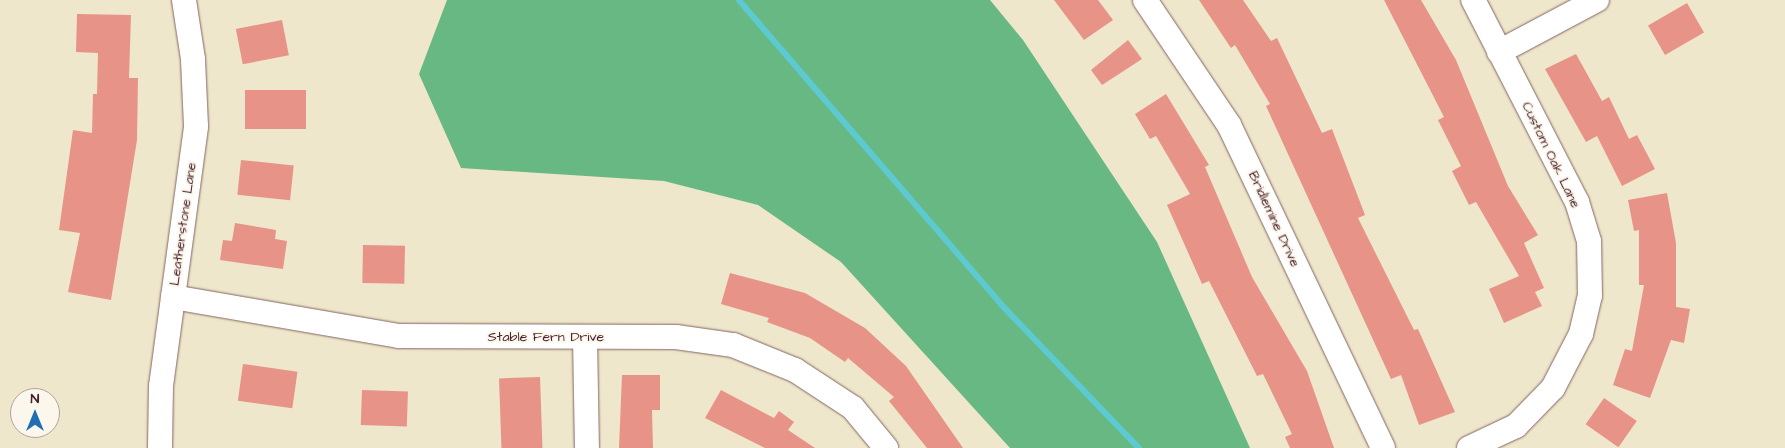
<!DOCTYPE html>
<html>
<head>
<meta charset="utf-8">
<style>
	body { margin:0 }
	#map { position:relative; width:1785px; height:448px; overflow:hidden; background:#efe7cb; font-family:"Architects Daughter",sans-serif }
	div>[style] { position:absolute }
	.forest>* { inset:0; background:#68b884 }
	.stream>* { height:5.5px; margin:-2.75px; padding:0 2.75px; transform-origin:2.75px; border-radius:2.75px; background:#5dcad2 }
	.building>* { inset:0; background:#e79387; transform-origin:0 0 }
	.roads { filter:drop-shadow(0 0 1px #846563) drop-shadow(0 0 1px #846563) }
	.minor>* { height:24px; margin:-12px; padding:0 12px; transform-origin:12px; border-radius:12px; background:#fff }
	span { translate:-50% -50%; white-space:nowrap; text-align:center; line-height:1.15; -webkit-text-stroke:4px #fbf7ec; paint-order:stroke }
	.street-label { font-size:14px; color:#4a1f2b }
	.north { position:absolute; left:10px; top:388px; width:50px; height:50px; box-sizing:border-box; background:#fbf7ec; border:1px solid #b4a19f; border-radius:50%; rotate:0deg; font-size:14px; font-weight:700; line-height:20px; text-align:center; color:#4a1f2b }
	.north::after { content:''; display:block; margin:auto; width:18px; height:22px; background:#1f6fb2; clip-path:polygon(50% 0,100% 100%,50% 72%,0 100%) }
</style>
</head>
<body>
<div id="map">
	<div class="forest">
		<div style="clip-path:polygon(447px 0,990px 0,1023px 40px,1157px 242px,1250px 448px,1010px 448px,841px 262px,758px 205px,664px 181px,461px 168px,419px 74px)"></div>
	</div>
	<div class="stream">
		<div style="left:739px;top:0;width:401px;rotate:49.2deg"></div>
		<div style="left:1001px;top:304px;width:199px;rotate:46.2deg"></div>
	</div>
	<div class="building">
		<div style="clip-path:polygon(1054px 0,1098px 0,1113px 20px,1084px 40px)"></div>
		<div style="clip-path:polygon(1199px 0,1243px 0,1271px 41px,1277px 38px,1322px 133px,1332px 129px,1365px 215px,1358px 218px,1414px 330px,1418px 329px,1455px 412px,1419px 425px,1401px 375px,1391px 379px,1266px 106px,1270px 104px,1235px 45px,1231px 48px)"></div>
		<div style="clip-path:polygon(1384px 0,1421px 0,1456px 60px,1508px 186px,1538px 235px,1524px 243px,1544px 288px,1535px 292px,1542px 306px,1504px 323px,1489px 289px,1519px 276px,1476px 202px,1469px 205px,1452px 171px,1461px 166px,1438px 120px,1444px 117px)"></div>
		<div style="left:1687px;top:3px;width:34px;height:45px;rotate:60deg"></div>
		<div style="clip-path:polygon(77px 14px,131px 15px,129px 78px,138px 78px,137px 140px,111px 300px,68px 292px,80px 233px,59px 230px,73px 130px,92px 133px,93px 94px,97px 94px,98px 53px,76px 52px)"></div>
		<div style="left:282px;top:20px;width:36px;height:47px;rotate:79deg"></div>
		<div style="clip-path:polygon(1128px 40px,1142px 59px,1102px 85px,1091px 70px)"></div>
		<div style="clip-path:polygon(1576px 54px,1602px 101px,1609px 97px,1629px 139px,1637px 135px,1655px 169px,1622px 186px,1597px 136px,1586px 142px,1545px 69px)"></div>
		<div style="left:245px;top:90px;width:61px;height:39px"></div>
		<div style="clip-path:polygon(1166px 94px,1209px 165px,1205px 167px,1252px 277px,1307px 371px,1334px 448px,1290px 448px,1285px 437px,1292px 434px,1263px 374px,1257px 376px,1209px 281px,1202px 284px,1167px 205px,1190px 194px,1156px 136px,1150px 139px,1135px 114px)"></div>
		<div style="left:241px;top:160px;width:53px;height:35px;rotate:6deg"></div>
		<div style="clip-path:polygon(1667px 193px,1676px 243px,1676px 307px,1690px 309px,1684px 343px,1671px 340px,1650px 398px,1613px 385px,1625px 349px,1632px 351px,1644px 285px,1639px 285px,1639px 230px,1634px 231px,1628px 200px)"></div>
		<div style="clip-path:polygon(235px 223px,276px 230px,275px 239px,287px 241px,283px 269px,220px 260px,223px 240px,232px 241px)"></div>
		<div style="left:363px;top:245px;width:42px;height:38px;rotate:1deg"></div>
		<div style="clip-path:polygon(730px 273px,805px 293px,865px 328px,906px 366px,963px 448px,927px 448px,889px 401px,894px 397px,848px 358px,845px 362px,810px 338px,767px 322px,769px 318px,721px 304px)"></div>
		<div style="left:243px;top:364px;width:55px;height:37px;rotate:8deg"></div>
		<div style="clip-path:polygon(622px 375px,660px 375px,660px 410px,652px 410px,653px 448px,619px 448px)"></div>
		<div style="left:540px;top:377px;width:71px;height:41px;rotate:88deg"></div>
		<div style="left:362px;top:390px;width:46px;height:35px;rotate:2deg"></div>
		<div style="clip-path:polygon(721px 390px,774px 418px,779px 411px,794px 422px,788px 430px,815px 448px,765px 448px,705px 418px)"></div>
		<div style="left:1604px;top:398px;width:40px;height:32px;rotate:35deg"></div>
	</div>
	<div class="roads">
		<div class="minor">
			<div style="left:1145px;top:0;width:151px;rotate:56.1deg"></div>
			<div style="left:1229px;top:125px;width:358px;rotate:64.5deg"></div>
			<div style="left:1499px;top:52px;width:111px;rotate:-28deg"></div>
			<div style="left:173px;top:297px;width:229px;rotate:9.8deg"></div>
			<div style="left:399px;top:336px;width:277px;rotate:0.2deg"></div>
			<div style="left:676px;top:337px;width:58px;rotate:8deg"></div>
			<div style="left:733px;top:345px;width:67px;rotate:22deg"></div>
			<div style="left:795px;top:370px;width:69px;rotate:33.2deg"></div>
			<div style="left:853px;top:408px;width:52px;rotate:50.5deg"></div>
			<div style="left:585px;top:337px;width:111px;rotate:89deg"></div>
			<div style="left:160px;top:448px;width:62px;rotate:-89.1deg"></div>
			<div style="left:161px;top:386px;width:262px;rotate:-82.3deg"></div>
			<div style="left:196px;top:126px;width:67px;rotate:-92.6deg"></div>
			<div style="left:193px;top:59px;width:60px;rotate:-98.7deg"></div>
			<div style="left:1469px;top:448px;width:52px;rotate:-25.1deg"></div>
			<div style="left:1516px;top:426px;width:53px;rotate:-45.8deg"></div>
			<div style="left:1553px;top:388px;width:61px;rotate:-62.6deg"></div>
			<div style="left:1581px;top:334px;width:39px;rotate:-77deg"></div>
			<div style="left:1590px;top:296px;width:55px;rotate:-91deg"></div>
			<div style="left:1589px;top:241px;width:41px;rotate:-107.1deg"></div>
			<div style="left:1577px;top:202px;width:227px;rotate:-117.2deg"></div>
		</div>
	</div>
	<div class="street-label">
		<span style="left:1551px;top:155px;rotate:64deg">Custom Oak Lane</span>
		<span style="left:1274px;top:219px;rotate:65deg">Bridlemine Drive</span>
		<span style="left:183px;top:224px;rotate:-82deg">Leatherstone Lane</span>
		<span style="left:546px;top:337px">Stable Fern Drive</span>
	</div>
	<div class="north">N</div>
</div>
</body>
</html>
